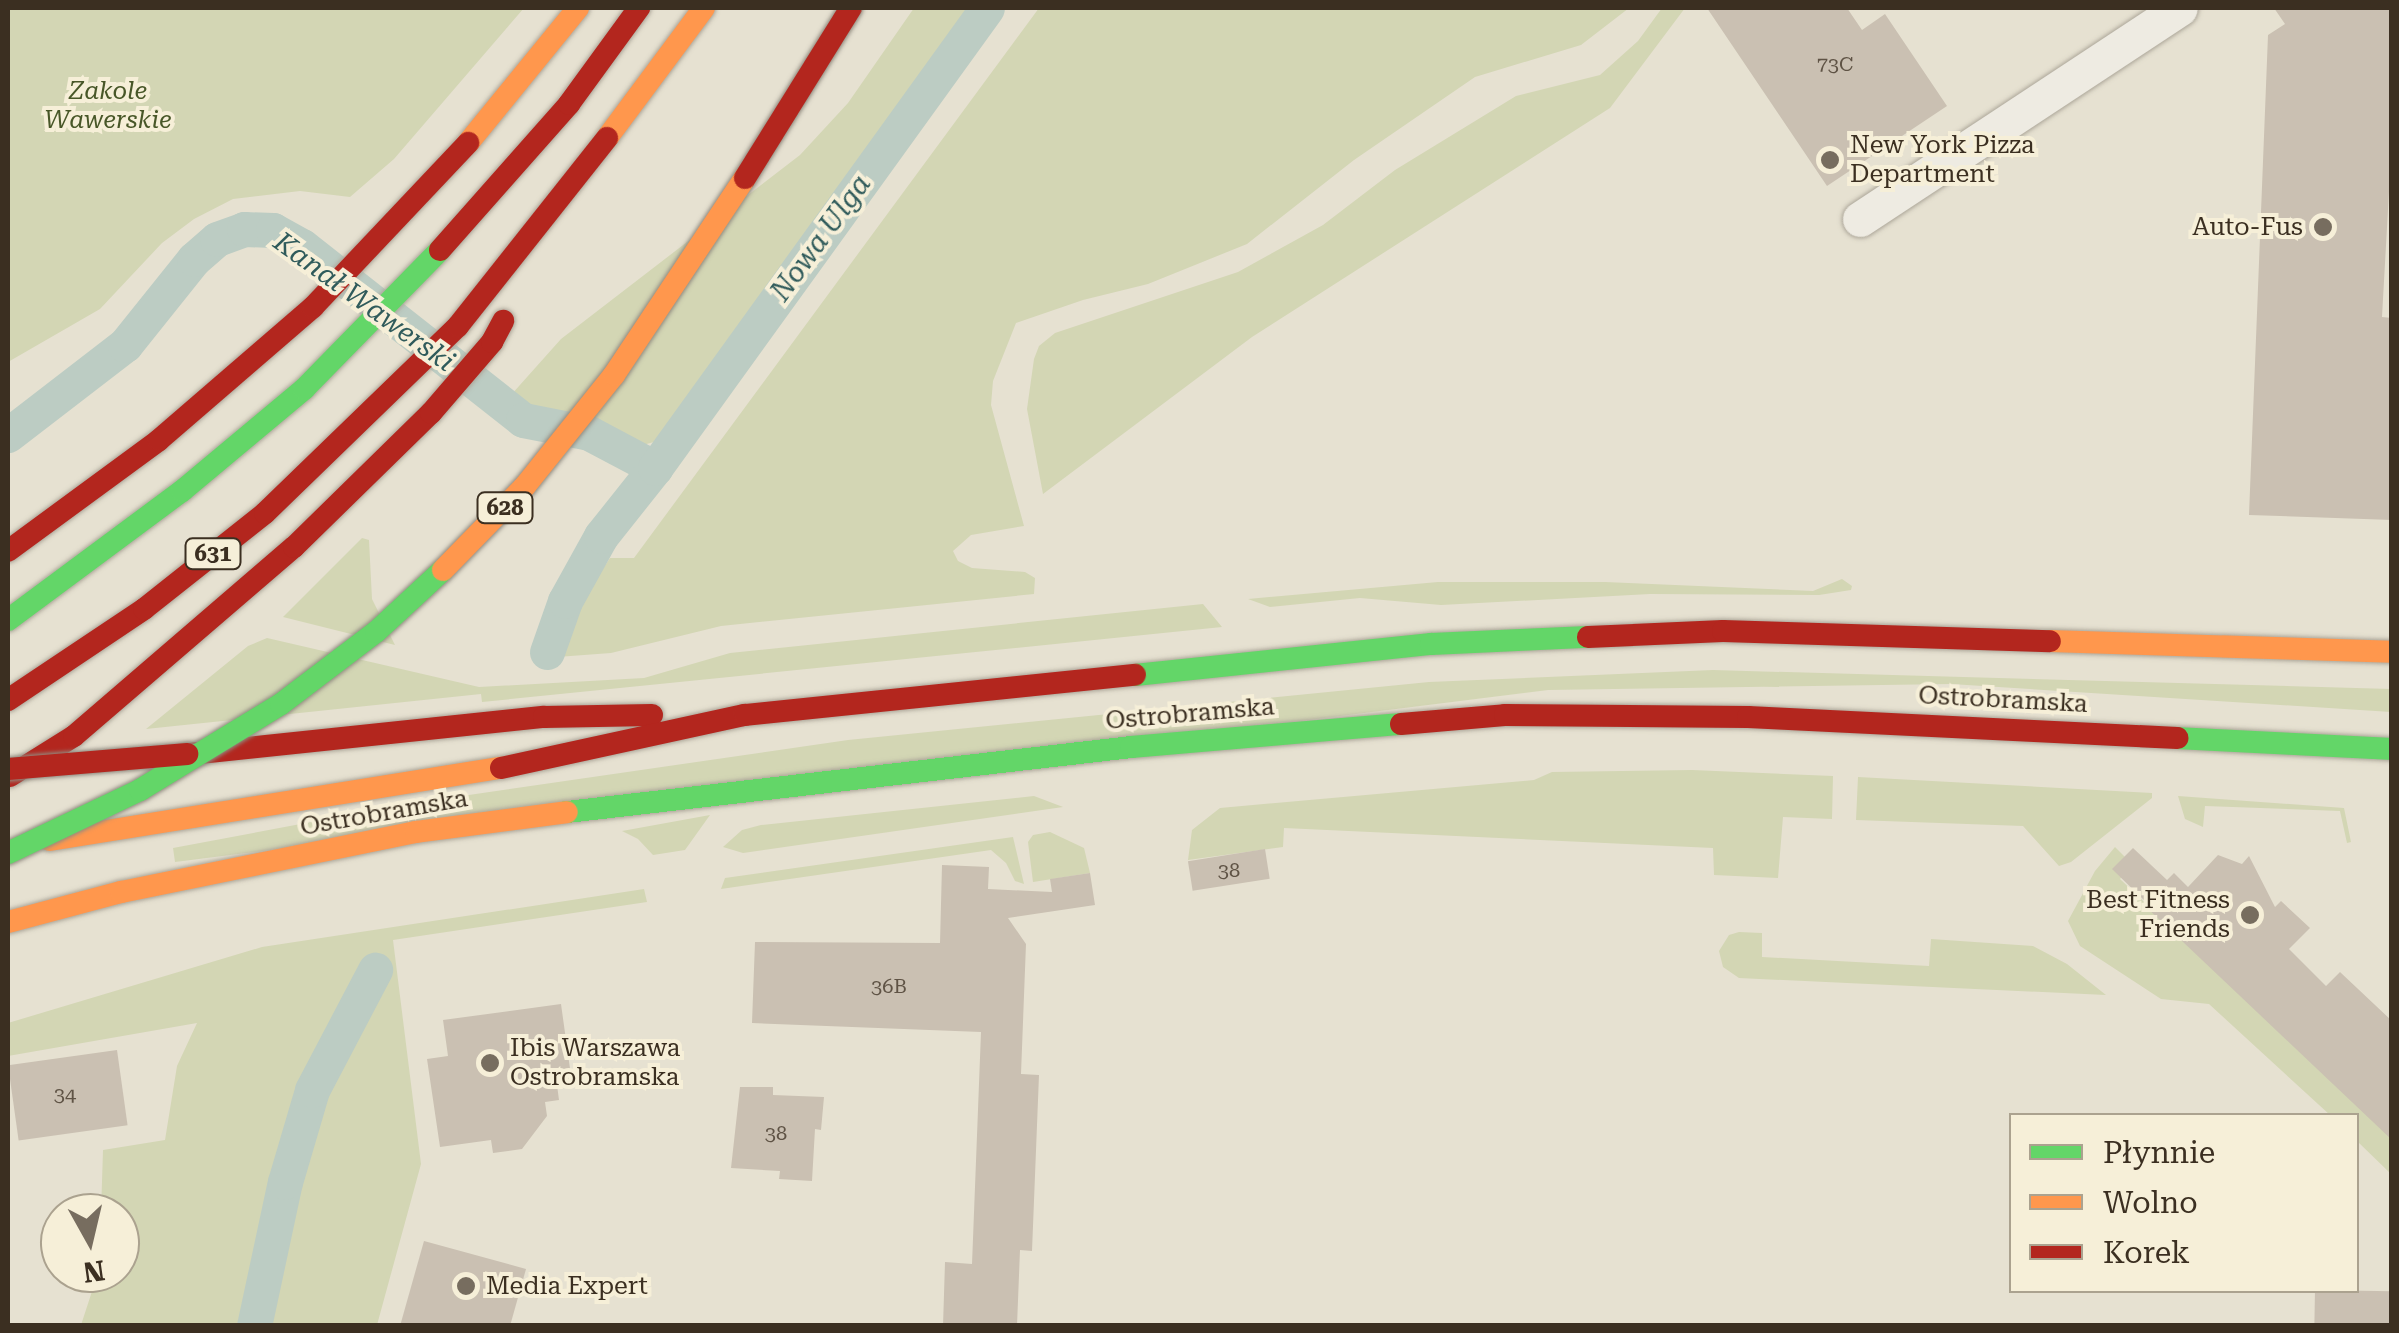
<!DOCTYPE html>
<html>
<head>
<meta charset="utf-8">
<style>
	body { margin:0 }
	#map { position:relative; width:2399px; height:1333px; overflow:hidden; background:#e6e1d1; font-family:"Roboto Serif",serif }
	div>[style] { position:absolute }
	.green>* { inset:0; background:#d3d6b4 }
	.canal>* { height:35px; margin:-17.5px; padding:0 17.5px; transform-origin:17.5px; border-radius:17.5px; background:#bcccc3 }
	.building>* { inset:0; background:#cac0b2; transform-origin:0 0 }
	.roads { filter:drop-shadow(0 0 2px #aca699) drop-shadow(0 0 2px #aca699) }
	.street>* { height:35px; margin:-17.5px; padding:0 17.5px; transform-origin:17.5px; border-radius:17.5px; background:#eeebe2 }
	.fast>* { height:22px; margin:-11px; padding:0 11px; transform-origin:11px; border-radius:11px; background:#63d668 }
	.slow>* { height:22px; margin:-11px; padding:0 11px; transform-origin:11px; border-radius:11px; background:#ff974d }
	.jam>* { height:22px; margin:-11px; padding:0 11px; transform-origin:11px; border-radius:11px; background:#b3261e }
	.bridges { filter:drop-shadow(0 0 2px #918b80) drop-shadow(0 0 2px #918b80) }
	.fast-bridge>* { height:22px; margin:-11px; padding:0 11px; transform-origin:11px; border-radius:11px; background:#63d668 }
	.slow-bridge>* { height:22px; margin:-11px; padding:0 11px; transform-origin:11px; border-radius:11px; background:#ff974d }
	.jam-bridge>* { height:22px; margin:-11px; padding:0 11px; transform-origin:11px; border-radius:11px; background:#b3261e }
	.dots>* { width:28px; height:28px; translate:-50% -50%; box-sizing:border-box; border:5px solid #f6efd8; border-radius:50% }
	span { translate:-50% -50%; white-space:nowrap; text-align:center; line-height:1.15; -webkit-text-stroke:8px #f6efd8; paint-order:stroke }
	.number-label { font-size:20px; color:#5f5345 }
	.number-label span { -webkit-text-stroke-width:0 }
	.shield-label span { padding:2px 8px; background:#f6efd8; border:2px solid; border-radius:8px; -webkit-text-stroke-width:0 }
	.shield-label { font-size:22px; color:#3b2f21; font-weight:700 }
	.park-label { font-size:25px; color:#485728; font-style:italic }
	.poi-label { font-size:25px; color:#3b2f21 }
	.left { translate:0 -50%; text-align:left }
	.right { translate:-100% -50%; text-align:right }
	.street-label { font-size:25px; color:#3b2f21 }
	.water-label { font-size:28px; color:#305b5b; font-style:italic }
	.frame { position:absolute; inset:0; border:10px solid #3b2f21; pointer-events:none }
	.legend { position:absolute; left:2009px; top:1113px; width:350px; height:180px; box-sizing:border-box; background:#f6efd8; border:2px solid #aba28f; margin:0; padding:12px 18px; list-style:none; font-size:30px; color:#3b2f21 }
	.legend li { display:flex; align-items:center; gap:20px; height:50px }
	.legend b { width:50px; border:2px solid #aba28f }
	.north { position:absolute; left:40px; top:1193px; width:100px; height:100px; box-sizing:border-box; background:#f6efd8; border:2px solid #aba28f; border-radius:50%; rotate:172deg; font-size:28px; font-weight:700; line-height:40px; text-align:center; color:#3b2f21 }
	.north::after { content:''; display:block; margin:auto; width:35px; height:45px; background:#776d5f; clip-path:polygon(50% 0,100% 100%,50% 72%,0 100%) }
</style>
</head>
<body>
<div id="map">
	<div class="green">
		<div style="clip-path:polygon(8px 8px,524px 8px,394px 159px,350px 197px,300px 191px,233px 199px,194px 219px,162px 243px,100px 309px,8px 362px)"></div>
		<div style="clip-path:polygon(914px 8px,969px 8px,701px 377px,661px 440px,643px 445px,602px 433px,534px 412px,511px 395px,561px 339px,800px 155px,848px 103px)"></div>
		<div style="clip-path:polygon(1039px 8px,1629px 8px,1581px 45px,1475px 77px,1354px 160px,1247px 244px,1148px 284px,1083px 300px,1016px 323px,993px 381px,991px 405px,1024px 526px,971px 535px,953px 551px,958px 561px,972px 568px,1025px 572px,1035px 578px,1034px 594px,721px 626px,611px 653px,557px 657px,573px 614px,610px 558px,634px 558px)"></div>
		<div style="clip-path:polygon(1662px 8px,1685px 8px,1610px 108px,1252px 337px,1043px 494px,1027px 409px,1034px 359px,1039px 346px,1055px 333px,1238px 272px,1323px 225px,1395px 170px,1516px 96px,1600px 75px,1638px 41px)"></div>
		<div style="clip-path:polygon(362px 538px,369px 540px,372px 599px,395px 645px,283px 617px)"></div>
		<div style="clip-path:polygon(1842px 579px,1852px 586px,1851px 590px,1819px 595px,1650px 594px,1441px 605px,1360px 598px,1270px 607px,1248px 599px,1438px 582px,1605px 582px,1813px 591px)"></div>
		<div style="clip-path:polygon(1203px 604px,1222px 627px,482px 702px,481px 694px,146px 729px,248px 646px,267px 638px,479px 687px,644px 678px,730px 653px)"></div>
		<div style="clip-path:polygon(1713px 670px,2391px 689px,2391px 712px,1951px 684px,1548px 690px,175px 862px,173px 848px,407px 804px,848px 740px,1429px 682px)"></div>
		<div style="clip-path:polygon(1692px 770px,1833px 776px,1832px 819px,1783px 817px,1778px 878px,1714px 875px,1713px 848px,1284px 828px,1283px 847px,1188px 860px,1192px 830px,1220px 808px,1534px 780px,1552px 772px)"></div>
		<div style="clip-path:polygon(1858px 777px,2152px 793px,2152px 798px,2071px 862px,2059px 866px,2023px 826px,1856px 820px)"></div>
		<div style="clip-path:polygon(1034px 796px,1063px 807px,743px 853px,723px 847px,742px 830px,761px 825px)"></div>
		<div style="clip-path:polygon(2178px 796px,2344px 808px,2351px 842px,2347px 843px,2340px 811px,2205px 806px,2203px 827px,2185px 819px)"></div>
		<div style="clip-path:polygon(710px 815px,685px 850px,653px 855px,638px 839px,622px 831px)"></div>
		<div style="clip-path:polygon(1050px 832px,1084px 848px,1090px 873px,1033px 882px,1028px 842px,1033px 835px)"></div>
		<div style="clip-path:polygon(1013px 837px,1024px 884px,1015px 881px,1006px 863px,991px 850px,721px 889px,725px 878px)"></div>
		<div style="clip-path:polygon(2115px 847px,2133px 865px,2120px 879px,2391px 1137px,2391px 1174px,2357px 1141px,2356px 1116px,2330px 1115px,2209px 1004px,2161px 999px,2080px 946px,2068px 921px,2095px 871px)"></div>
		<div style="clip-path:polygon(644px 889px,647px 902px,393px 940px,421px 1164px,377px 1325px,81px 1325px,98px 1273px,120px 1273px,120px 1213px,101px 1213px,103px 1150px,165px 1140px,177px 1066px,197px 1023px,8px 1056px,8px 1023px,262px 947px)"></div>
		<div style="clip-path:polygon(1739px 932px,1762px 933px,1762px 957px,1929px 966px,1931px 939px,2033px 946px,2067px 964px,2106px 995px,1739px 978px,1723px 967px,1719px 951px,1729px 935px)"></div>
	</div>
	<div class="canal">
		<div style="left:8px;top:435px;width:148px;rotate:-37.6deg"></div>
		<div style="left:125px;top:345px;width:110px;rotate:-51.3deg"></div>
		<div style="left:194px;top:259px;width:30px;rotate:-41deg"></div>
		<div style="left:217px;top:239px;width:29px;rotate:-20deg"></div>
		<div style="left:244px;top:229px;width:29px;rotate:2deg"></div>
		<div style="left:273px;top:230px;width:33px;rotate:29deg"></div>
		<div style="left:302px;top:246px;width:281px;rotate:38.2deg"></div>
		<div style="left:523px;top:420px;width:67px;rotate:11.1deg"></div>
		<div style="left:589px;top:433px;width:75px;rotate:27.9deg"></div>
		<div style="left:547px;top:652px;width:54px;rotate:-70.6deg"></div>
		<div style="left:565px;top:601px;width:74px;rotate:-61deg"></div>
		<div style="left:601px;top:536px;width:87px;rotate:-51.5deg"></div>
		<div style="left:655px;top:468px;width:567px;rotate:-54.18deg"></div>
		<div style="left:254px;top:1326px;width:147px;rotate:-77.9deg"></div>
		<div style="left:285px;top:1182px;width:96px;rotate:-73.6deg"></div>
		<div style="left:312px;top:1090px;width:136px;rotate:-62.3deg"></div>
	</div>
	<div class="building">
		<div style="clip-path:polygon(1707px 8px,1847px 8px,1862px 30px,1885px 14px,1947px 106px,1827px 186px)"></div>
		<div style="clip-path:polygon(2274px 8px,2392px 8px,2392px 138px,2382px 317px,2392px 318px,2392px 520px,2249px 515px,2268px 35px,2285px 24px)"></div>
		<div style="clip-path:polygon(2133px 848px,2167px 880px,2174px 873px,2188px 887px,2218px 855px,2242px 864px,2249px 856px,2275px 907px,2281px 901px,2310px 928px,2289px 949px,2326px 986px,2340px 972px,2392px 1021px,2392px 1140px,2144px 905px,2146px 902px,2112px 869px)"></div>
		<div style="left:1265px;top:849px;width:30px;height:78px;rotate:81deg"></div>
		<div style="clip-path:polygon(942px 865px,989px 867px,988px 889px,1052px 892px,1050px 879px,1090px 873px,1095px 905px,1008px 918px,1026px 944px,1021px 1074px,1039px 1075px,1032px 1251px,1020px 1250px,1017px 1326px,943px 1326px,945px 1262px,972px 1264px,981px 1032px,752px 1023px,755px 942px,940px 943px)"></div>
		<div style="clip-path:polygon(561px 1004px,572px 1083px,557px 1085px,559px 1100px,545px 1102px,547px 1116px,522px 1149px,493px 1153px,491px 1140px,440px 1147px,427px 1059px,448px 1056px,443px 1020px)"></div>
		<div style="left:117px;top:1050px;width:76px;height:110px;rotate:82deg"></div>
		<div style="clip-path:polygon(740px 1087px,773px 1087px,773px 1095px,824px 1097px,821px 1130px,815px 1129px,812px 1181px,779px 1179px,780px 1171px,731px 1168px)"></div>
		<div style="clip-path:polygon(424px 1241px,526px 1269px,510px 1326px,400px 1326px)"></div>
		<div style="left:2315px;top:1290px;width:77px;height:36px;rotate:1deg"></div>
	</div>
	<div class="roads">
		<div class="street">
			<div style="left:1860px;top:219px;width:383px;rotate:-33.4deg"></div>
		</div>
		<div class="fast">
			<div style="left:8px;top:620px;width:217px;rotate:-36.6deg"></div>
			<div style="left:182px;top:491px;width:159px;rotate:-39.9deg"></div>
			<div style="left:304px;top:389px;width:194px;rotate:-45.6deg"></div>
			<div style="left:1135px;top:675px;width:298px;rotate:-6deg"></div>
			<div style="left:1431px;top:644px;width:157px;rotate:-2.6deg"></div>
			<div style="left:2177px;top:738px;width:215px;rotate:2.9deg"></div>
			<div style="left:567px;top:812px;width:568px;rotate:-6.57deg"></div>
			<div style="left:1131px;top:747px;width:271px;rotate:-4.9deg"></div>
		</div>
		<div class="slow">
			<div style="left:607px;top:138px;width:162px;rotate:-53.3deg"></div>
			<div style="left:468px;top:143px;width:174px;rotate:-50.8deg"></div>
			<div style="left:2050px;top:641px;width:342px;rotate:1.8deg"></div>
			<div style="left:50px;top:840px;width:457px;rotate:-9.1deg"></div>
			<div style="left:8px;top:922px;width:117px;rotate:-14.9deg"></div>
			<div style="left:121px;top:892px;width:301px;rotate:-11.5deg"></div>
			<div style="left:416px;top:832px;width:152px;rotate:-7.5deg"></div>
		</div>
		<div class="jam">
			<div style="left:440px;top:250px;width:195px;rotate:-48.5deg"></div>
			<div style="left:569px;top:104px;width:119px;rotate:-53.9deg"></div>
			<div style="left:8px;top:551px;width:187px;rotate:-36.3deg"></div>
			<div style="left:159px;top:440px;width:203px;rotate:-40.8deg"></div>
			<div style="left:313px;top:307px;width:226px;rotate:-46.6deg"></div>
			<div style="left:1588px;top:637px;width:135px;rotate:-2.5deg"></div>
			<div style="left:1723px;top:631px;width:327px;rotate:1.8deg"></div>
			<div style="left:8px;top:700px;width:164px;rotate:-33.8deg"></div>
			<div style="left:144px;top:609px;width:154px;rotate:-38.4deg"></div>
			<div style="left:265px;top:513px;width:269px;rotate:-44.1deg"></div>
			<div style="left:458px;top:326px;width:240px;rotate:-51.6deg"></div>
			<div style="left:1401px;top:724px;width:104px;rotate:-4.9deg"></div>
			<div style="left:1505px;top:715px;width:243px;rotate:0.5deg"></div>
			<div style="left:1748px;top:717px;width:430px;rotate:2.8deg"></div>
			<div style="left:190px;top:754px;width:356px;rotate:-6deg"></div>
			<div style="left:544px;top:717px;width:108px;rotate:-1.1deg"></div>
			<div style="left:501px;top:768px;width:250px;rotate:-12.3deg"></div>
			<div style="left:745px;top:715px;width:392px;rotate:-5.9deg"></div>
			<div style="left:10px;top:776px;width:75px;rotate:-32deg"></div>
			<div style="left:74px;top:736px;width:290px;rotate:-40.7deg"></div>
			<div style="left:294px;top:547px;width:192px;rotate:-44.4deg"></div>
			<div style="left:431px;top:413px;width:94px;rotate:-49.3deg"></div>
			<div style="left:492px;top:342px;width:24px;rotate:-62deg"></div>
		</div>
	</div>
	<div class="bridges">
		<div class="fast-bridge">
			<div style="left:8px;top:853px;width:146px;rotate:-25.5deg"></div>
			<div style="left:140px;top:790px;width:165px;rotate:-31.4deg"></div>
			<div style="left:281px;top:704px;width:119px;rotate:-37.2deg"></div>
			<div style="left:376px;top:632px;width:91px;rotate:-42.8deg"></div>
		</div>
		<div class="slow-bridge">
			<div style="left:443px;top:570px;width:117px;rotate:-45.7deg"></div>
			<div style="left:525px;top:486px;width:142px;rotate:-51.3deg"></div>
			<div style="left:614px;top:375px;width:237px;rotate:-56.4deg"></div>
		</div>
		<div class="jam-bridge">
			<div style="left:745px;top:178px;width:200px;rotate:-58.1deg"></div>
			<div style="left:8px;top:769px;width:180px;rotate:-4.8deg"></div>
		</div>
	</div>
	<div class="dots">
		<div style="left:1830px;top:160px;background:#776d5f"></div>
		<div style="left:2323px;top:227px;background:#776d5f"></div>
		<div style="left:2250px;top:915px;background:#776d5f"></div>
		<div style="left:490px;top:1063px;background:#776d5f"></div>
		<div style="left:466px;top:1286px;background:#776d5f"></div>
	</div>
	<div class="number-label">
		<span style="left:1835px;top:64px">73C</span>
		<span style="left:1229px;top:870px">38</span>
		<span style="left:889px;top:986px">36B</span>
		<span style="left:65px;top:1094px">34</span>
		<span style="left:776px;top:1133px">38</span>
	</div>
	<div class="shield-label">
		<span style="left:505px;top:508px">628</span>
		<span style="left:213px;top:554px">631</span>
	</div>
	<div class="park-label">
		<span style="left:108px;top:106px">Zakole<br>Wawerskie</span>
	</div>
	<div class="poi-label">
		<span class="left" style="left:1850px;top:160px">New York Pizza<br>Department</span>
		<span class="right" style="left:2303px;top:227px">Auto-Fus</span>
		<span class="right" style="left:2230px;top:915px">Best Fitness<br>Friends</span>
		<span class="left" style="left:510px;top:1063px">Ibis Warszawa<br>Ostrobramska</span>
		<span class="left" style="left:486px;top:1286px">Media Expert</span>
	</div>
	<div class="street-label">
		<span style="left:2003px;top:700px;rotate:3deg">Ostrobramska</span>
		<span style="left:1190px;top:714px;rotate:-5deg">Ostrobramska</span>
		<span style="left:384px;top:813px;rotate:-10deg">Ostrobramska</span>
	</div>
	<div class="water-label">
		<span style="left:821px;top:238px;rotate:-54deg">Nowa Ulga</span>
		<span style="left:364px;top:302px;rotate:36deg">Kanał Wawerski</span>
	</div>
	<div class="frame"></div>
	<ul class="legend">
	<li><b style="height:12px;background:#63d668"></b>Płynnie</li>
	<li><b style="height:12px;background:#ff974d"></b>Wolno</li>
	<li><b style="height:12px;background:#b3261e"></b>Korek</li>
	</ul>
	<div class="north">N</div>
</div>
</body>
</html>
